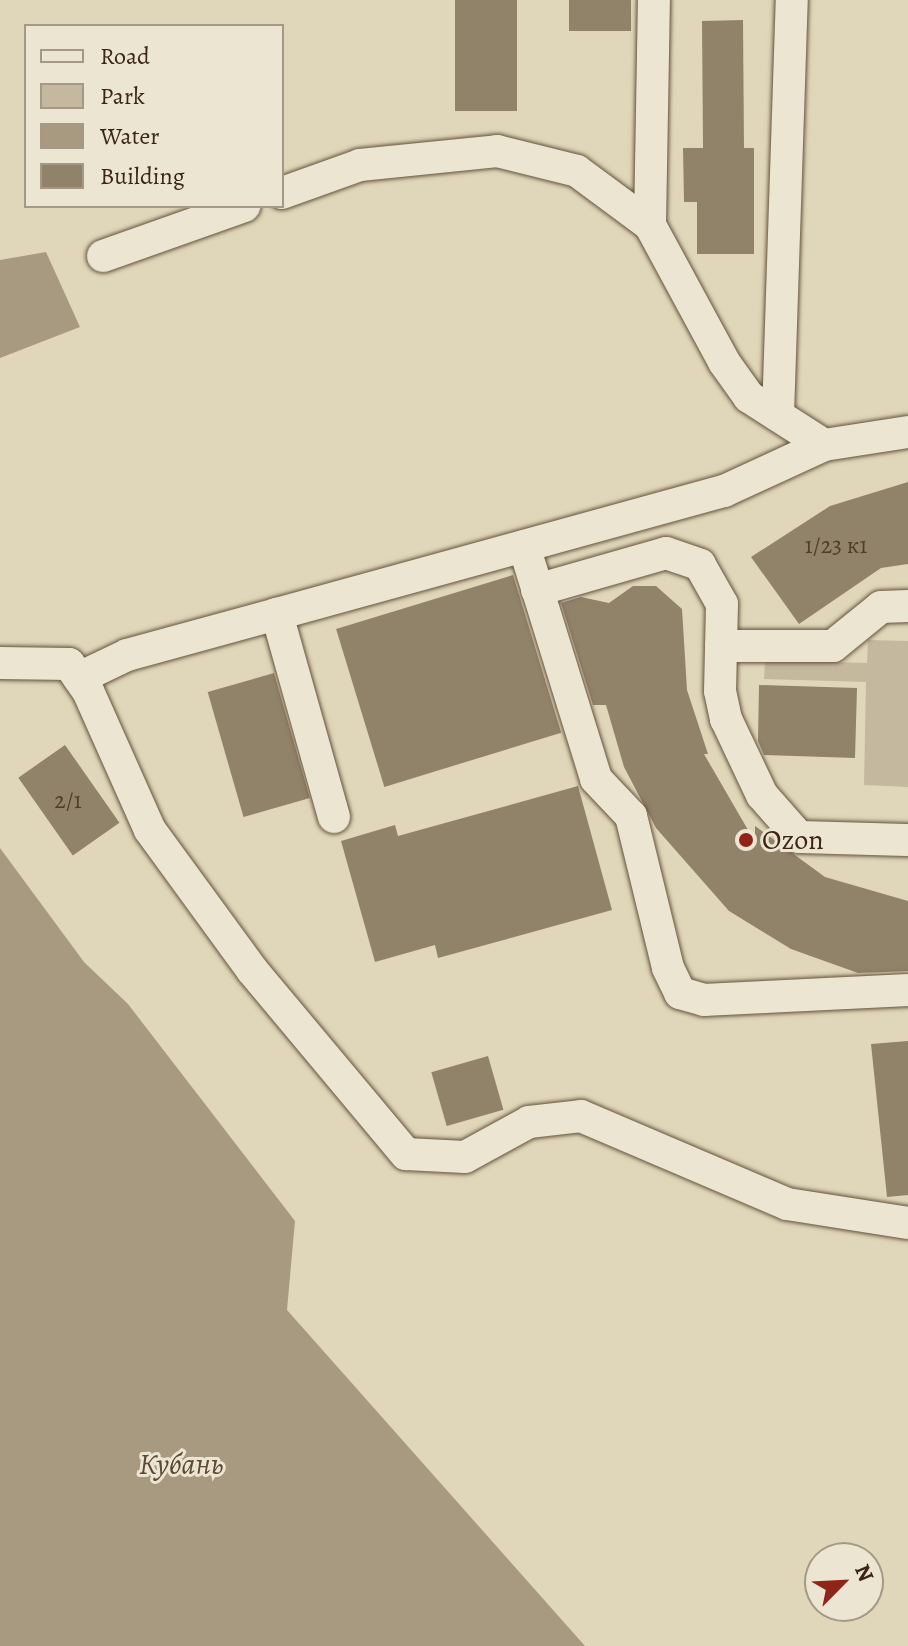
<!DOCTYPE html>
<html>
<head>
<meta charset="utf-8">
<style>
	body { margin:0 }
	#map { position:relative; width:908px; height:1646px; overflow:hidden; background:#e0d7ba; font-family:Alegreya,serif }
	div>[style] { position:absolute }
	.green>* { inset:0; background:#c4b99e }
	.water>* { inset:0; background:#a89a81 }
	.building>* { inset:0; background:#91826a; transform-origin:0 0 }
	.roads { filter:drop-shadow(0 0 2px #65523d) drop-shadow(0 0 2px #65523d) }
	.minor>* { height:32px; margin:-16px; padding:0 16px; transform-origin:16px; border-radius:16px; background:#ebe5d2 }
	.dots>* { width:22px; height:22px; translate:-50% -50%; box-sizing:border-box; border:4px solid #ebe5d2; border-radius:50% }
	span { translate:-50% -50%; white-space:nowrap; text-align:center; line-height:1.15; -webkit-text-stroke:6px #ebe5d2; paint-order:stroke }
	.number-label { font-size:24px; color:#513c29 }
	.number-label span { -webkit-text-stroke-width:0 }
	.poi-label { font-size:28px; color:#3c2513 }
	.left { translate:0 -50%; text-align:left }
	.water-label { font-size:30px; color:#5c4834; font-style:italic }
	.legend { position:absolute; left:24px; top:24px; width:260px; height:184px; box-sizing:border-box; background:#ebe5d2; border:2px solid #a59886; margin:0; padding:10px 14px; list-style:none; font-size:24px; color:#3c2513 }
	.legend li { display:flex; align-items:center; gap:16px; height:40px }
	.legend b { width:40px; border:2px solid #a59886 }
	.north { position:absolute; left:804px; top:1542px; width:80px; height:80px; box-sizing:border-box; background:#ebe5d2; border:2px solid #a59886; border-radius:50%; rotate:66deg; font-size:22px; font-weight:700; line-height:32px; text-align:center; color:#3c2513 }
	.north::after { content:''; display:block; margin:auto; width:28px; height:36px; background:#8f2418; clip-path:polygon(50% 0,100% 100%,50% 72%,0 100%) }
</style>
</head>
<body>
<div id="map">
	<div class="green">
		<div style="clip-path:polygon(868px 640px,908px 641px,908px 787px,864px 785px,866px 682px,764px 679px,765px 660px,867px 663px)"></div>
	</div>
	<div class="water">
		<div style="clip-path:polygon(46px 252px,80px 327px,0 358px,0 260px)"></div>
		<div style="clip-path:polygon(0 848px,84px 962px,128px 1004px,295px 1221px,287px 1310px,585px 1646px,0 1646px)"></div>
	</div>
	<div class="building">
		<div style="left:455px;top:0;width:62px;height:111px"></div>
		<div style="left:569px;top:0;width:62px;height:31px"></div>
		<div style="clip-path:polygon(743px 20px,744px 148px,754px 148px,754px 254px,697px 254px,697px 202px,684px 202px,683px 148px,703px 148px,702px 21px)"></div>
		<div style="clip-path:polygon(908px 482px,908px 564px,881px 568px,799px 624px,751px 557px,830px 506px)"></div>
		<div style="left:513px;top:575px;width:165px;height:185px;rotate:73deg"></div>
		<div style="clip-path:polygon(633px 586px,656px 586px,682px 609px,687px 690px,708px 754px,704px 754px,755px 842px,755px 826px,825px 877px,908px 901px,908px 971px,858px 973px,791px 949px,729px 911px,656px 828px,624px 767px,606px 705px,593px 705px,561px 603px,581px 597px,609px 603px)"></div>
		<div style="left:274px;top:673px;width:130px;height:69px;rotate:74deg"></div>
		<div style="clip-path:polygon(759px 685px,857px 688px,855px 758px,764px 755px,758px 741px)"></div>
		<div style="left:65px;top:745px;width:95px;height:57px;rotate:55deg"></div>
		<div style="clip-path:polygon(578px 786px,612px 910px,438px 958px,435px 945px,375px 962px,341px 841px,395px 825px,398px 836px)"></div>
		<div style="clip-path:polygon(908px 1041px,908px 1195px,887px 1197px,871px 1044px)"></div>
		<div style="left:488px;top:1056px;width:56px;height:59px;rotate:74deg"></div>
	</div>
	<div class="roads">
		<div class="minor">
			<div style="left:282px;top:193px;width:83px;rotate:-19.7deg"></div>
			<div style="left:360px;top:165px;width:138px;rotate:-5.8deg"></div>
			<div style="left:497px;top:151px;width:82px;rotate:14deg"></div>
			<div style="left:577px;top:171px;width:91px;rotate:36.5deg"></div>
			<div style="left:650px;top:225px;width:156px;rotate:61.6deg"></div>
			<div style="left:724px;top:362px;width:43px;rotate:54.5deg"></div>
			<div style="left:749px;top:397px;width:89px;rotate:32.6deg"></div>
			<div style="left:824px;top:445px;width:85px;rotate:-8.8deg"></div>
			<div style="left:650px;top:225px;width:225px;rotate:-89deg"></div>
			<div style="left:103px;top:256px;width:150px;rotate:-19.5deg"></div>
			<div style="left:778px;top:415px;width:415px;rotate:-88.1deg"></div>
			<div style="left:524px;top:546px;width:244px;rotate:72.8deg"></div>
			<div style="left:596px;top:779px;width:51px;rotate:46.6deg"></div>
			<div style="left:631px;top:816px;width:156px;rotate:76.3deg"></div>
			<div style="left:668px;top:968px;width:28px;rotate:64deg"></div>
			<div style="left:680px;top:993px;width:25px;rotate:16deg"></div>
			<div style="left:704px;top:1000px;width:204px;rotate:-2.8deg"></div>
			<div style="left:537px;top:590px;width:134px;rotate:-16deg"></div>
			<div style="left:666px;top:553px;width:36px;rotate:19deg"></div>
			<div style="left:700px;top:565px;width:45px;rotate:60.6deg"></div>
			<div style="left:722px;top:604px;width:87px;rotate:91.3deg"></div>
			<div style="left:720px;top:691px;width:29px;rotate:78deg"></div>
			<div style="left:726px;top:719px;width:84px;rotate:64.7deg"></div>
			<div style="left:762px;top:795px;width:56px;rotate:48.6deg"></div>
			<div style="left:799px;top:837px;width:109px;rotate:1.6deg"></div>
			<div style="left:721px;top:646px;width:112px"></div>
			<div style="left:833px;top:646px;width:62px;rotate:-39.1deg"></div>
			<div style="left:881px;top:607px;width:27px;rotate:-2deg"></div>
			<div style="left:0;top:663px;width:69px;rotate:0.8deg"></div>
			<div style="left:69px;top:664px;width:33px;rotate:55deg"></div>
			<div style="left:88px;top:691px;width:152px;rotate:66deg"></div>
			<div style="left:150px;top:830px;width:173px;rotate:53.9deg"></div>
			<div style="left:252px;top:970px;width:240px;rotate:50.1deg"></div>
			<div style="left:406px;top:1154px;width:59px;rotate:2.9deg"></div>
			<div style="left:465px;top:1157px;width:73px;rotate:-28.7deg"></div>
			<div style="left:529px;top:1122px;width:52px;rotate:-6.6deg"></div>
			<div style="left:581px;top:1116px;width:224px;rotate:23.1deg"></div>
			<div style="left:787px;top:1204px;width:122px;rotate:8.9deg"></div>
			<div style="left:79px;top:678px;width:53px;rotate:-25.6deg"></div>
			<div style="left:127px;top:655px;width:156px;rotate:-15.3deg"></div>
			<div style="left:334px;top:817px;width:211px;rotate:-105.7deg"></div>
			<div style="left:277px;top:614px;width:464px;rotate:-15.4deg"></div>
			<div style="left:724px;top:491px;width:110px;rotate:-24.7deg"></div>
		</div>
	</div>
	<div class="dots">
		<div style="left:746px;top:840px;background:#8f2418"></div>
	</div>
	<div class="number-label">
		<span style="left:836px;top:546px">1/23 к1</span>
		<span style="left:68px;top:801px">2/1</span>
	</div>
	<div class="poi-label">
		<span class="left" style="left:762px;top:840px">Ozon</span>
	</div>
	<div class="water-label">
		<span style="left:181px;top:1464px">Кубань</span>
	</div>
	<ul class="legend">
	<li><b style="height:10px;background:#ebe5d2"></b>Road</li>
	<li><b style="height:22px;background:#c4b99e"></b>Park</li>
	<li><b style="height:22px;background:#a89a81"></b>Water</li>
	<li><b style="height:22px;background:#91826a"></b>Building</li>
	</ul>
	<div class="north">N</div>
</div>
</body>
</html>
